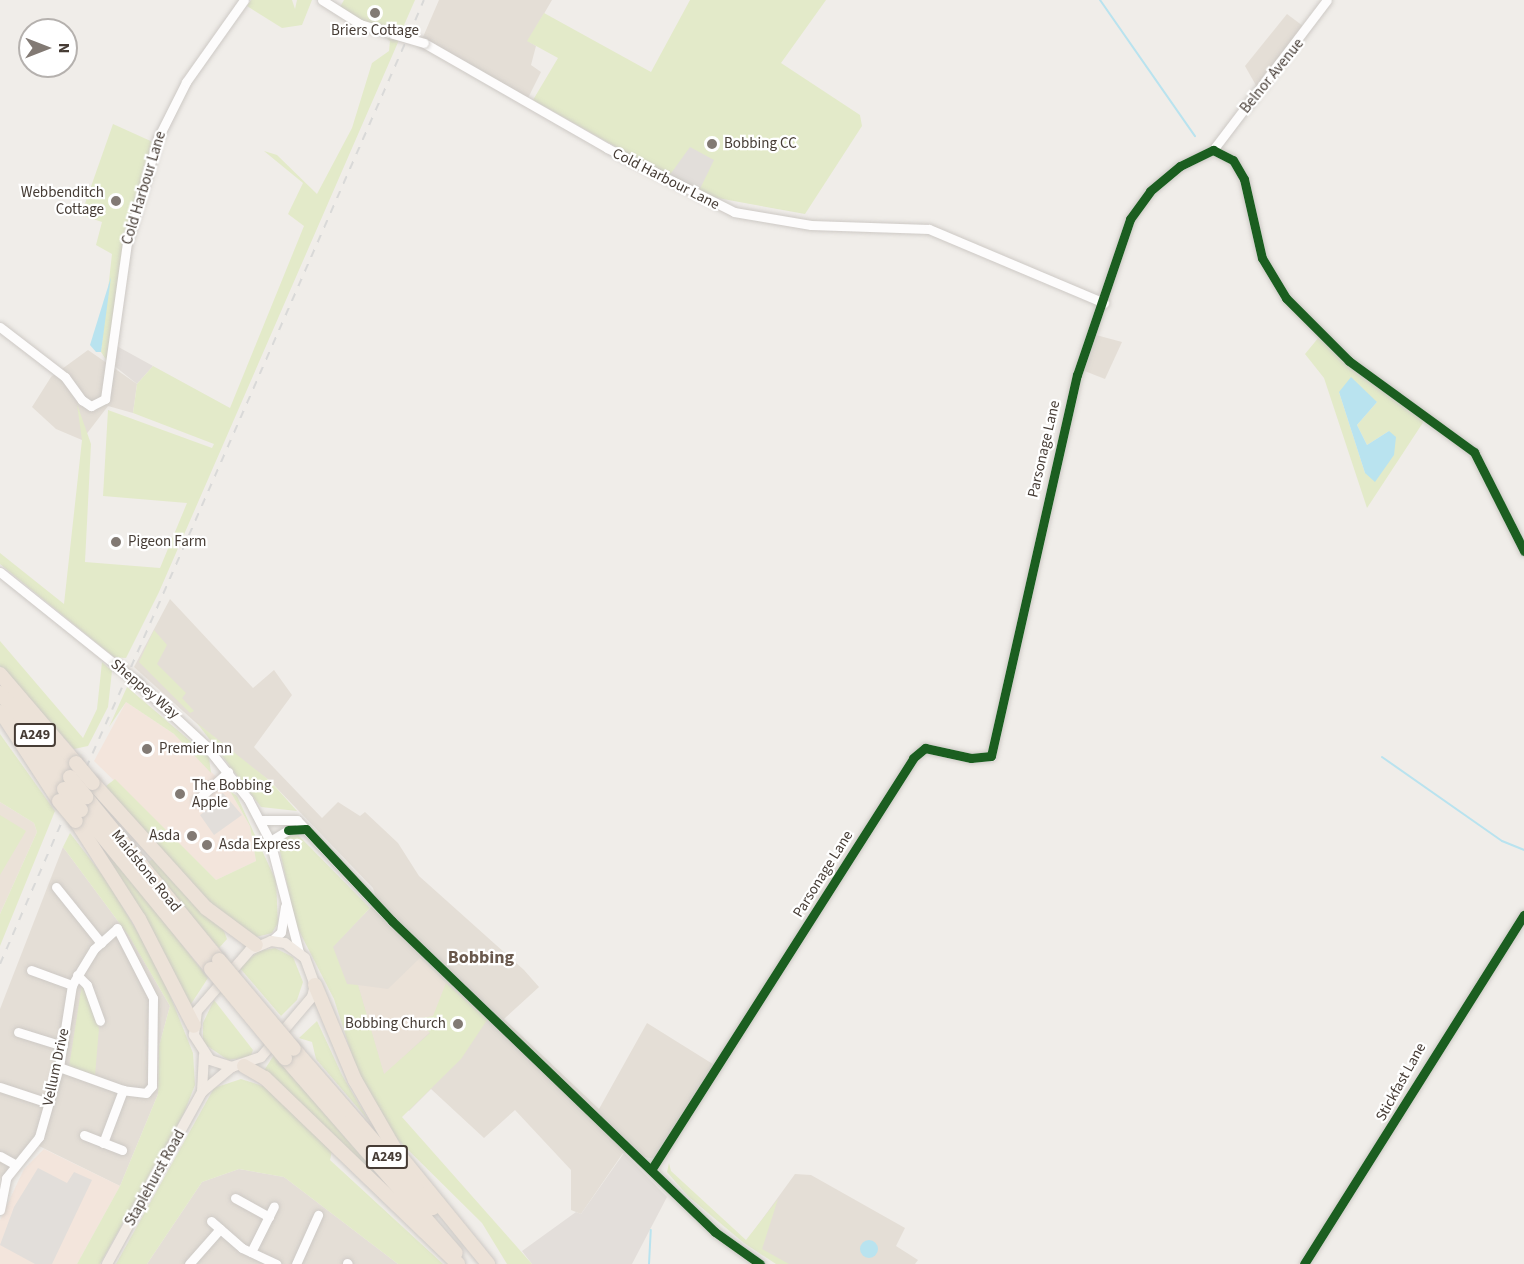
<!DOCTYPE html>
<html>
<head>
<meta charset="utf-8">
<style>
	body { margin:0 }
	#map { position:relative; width:1524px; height:1264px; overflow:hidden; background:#f0ede9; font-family:"Source Sans 3",sans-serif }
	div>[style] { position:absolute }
	.residential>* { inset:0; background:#e4ded6 }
	.commercial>* { inset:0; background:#f3e5dc }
	.industrial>* { inset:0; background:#e3deda }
	.education>* { inset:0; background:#ebe2d8 }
	.green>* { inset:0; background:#e3eac9 }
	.parking>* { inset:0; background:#e2deda }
	.water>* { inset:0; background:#b9e3ef }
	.round { border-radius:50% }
	.stream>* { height:2px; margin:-1px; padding:0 1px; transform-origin:1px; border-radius:1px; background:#b9e3ef }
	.roads { filter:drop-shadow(0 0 2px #cdc9c5) drop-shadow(0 0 2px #cdc9c5) }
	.minor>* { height:9px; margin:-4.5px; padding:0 4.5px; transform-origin:4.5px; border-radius:4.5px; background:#fdfcfc }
	.major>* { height:10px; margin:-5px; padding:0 5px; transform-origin:5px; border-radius:5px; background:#f1eae3 }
	.highway>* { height:14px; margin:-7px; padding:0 7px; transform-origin:7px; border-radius:7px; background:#ece2d8 }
	.rail>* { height:2px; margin-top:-1px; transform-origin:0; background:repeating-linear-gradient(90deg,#d9d9d8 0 8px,transparent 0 16px) }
	.bridges { filter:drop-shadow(0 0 2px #cdc9c5) drop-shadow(0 0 2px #cdc9c5) }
	.minor-bridge>* { height:9px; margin:-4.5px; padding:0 4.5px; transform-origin:4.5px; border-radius:4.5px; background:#fdfcfc }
	.highway-bridge>* { height:14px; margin:-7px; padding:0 7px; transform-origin:7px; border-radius:7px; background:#ece2d8 }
	.cycleway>* { height:9px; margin:-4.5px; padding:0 4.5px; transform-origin:4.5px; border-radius:4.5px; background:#1b5e20 }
	.dots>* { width:16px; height:16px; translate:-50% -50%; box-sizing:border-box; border:3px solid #fff; border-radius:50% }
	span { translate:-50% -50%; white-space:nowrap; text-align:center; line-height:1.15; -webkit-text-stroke:4.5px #fff; paint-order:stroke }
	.shield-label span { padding:2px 4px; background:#fff; border:2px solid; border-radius:4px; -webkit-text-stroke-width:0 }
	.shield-label { font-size:14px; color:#463c35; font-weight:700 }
	.poi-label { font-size:15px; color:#463c35 }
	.left { translate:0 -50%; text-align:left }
	.right { translate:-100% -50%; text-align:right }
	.street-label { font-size:15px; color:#463c35 }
	.quarter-label { font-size:18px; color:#69584c; font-weight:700 }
	.north { position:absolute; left:18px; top:18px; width:60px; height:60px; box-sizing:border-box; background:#fff; border:2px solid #b5b1ae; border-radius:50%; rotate:90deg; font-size:16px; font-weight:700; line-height:24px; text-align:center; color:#463c35 }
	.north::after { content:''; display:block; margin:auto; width:21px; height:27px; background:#827a74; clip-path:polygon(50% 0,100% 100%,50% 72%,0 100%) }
</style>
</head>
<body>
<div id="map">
	<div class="residential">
		<div style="clip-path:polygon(439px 0,552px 0,528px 41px,536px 46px,531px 65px,541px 72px,528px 98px,423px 37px)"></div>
		<div style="clip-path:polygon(1287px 14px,1303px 26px,1258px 89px,1245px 66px)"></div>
		<div style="clip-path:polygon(1096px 335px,1122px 342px,1105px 379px,1082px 370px)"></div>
		<div style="clip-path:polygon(88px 350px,137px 384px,133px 413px,108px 406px,82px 440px,56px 429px,32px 407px,51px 377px)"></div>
		<div style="clip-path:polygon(170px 599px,253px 688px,274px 670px,292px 695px,254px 747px,322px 818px,338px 802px,360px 816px,365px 812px,398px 843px,419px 876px,524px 970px,539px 987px,504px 1019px,599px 1109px,647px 1023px,716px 1066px,655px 1159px,623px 1153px,581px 1214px,571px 1210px,571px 1170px,515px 1110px,484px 1138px,431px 1089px,409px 1111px,380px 1085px,332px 947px,377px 901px,373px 888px,270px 781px,214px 739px,134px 667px)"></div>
		<div style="clip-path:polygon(63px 847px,129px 936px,170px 1006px,159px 1046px,158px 1094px,120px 1186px,31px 1142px,0 1179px,0 1009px)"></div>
		<div style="clip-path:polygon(239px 1169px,284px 1177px,398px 1264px,147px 1264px,202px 1182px)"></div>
		<div style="clip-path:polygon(795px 1174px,811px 1175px,905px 1228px,896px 1246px,918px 1260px,915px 1264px,777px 1264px,747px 1240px)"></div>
	</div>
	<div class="commercial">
		<div style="clip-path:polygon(126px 702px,174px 734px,230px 791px,250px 826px,256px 861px,216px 880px,94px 761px)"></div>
		<div style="clip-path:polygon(44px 1149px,120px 1186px,77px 1264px,0 1264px,0 1220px,24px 1169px)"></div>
	</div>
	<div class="industrial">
		<div style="clip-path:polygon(113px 344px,153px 366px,137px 384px,112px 364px)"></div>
		<div style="clip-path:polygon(624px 1153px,667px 1197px,632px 1264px,532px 1264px,522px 1251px,576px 1212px,581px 1214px)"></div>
	</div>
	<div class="education">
		<div style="clip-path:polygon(0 802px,34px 823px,37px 832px,0 914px)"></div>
		<div style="clip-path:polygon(420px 958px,446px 983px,430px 1032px,384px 1075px,358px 985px,388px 989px)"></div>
	</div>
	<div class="green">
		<div style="clip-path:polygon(251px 0,292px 0,295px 9px,297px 0,312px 0,302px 25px,282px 28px,247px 6px)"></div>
		<div style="clip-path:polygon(344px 0,415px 0,401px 32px,362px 21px,340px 7px)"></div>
		<div style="clip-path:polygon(690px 0,826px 0,781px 63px,860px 115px,862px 126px,805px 214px,701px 195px,533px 100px,558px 58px,527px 41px,544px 13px,651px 72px)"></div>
		<div style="clip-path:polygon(381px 33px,399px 40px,159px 592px,126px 658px,114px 657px,0 564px,0 553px,64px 604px,82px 440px,77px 404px,91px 444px,85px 562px,160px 568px,187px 503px,103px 496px,108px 410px,212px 448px,214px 444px,133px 413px,137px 384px,153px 366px,230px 408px,304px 226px,288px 214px,303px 183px,264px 151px,277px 155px,317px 194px,352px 128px,372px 63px,389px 51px,390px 41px)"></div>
		<div style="clip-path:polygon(113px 124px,155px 143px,128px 230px,107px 361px,101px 352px,112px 254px,96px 245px,102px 222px,81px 215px)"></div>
		<div style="clip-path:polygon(evenodd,1319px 337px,1424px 421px,1367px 508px,1324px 378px,1305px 354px,1319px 337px,1339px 392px,1377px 402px,1357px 425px,1367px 445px,1389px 431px,1365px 473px,1339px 392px)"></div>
		<div style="clip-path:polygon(154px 630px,167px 645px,157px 664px,186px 693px,182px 698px,194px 711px,190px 713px,139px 662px)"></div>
		<div style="clip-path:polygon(0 641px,83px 738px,97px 709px,102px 662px,112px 671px,108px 707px,88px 746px,74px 749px,0 666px)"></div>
		<div style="clip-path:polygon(127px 687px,209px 757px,211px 773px,174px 734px,126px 702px,109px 727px)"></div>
		<div style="clip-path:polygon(197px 723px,270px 781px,297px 811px,261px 807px)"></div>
		<div style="clip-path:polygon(0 734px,55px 811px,0 946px,0 914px,37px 832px,34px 823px,0 802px)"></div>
		<div style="clip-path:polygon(115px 779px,216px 880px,256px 861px,250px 826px,230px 791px,237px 796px,276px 881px,278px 923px,272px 933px,256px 937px,217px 912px,119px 804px,106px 786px)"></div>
		<div style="clip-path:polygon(78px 812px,208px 978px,191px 1004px,188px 1004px)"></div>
		<div style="clip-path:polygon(0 815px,26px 831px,0 875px)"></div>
		<div style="clip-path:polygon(70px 833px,107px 881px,159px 968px,193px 1053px,195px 1085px,184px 1113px,100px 1264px,77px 1264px,120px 1186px,158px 1094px,159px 1046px,170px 1006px,129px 936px,63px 847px)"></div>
		<div style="clip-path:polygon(296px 833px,370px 908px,333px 947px,347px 984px,358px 985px,384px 1074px,430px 1033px,417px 1019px,433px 1016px,446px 983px,487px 1020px,461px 1059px,402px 1117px,532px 1264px,507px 1264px,482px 1223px,394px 1136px,357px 1071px,334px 999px,296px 925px,279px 847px,281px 838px)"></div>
		<div style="clip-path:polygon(153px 859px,224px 931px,227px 939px,219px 948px,146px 863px)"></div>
		<div style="clip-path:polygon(275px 948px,293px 957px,303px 982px,297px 1000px,281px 1016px,239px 967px,259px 951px)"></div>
		<div style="clip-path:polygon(82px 984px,99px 1028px,95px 1075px,69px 1067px)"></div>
		<div style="clip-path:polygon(214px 1000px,253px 1050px,250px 1057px,228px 1060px,203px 1043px,203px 1023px)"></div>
		<div style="clip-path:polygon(317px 1021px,342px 1075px,369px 1121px,316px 1059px,312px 1042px,299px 1038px)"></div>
		<div style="clip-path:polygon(274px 1055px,398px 1199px,263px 1072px)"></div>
		<div style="clip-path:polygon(241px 1079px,266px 1087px,332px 1151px,330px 1160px,443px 1264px,398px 1264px,284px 1177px,239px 1169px,202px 1182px,147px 1264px,116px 1264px,214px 1088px)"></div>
		<div style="clip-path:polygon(669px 1163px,671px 1171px,746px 1240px,778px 1199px,762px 1249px,789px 1264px,776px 1264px,744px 1243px,689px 1197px,667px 1172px)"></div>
	</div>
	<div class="parking">
		<div style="clip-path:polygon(690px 147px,714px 160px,698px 193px,669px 176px)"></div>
		<div style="clip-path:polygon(223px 793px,242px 815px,214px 835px,200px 815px,215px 804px,211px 799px)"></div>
		<div style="clip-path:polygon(38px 1168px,67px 1183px,74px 1172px,92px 1180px,52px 1264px,35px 1264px,0 1245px,14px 1207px)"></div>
	</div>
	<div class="water">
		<div style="clip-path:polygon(111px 277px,101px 352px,96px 352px,90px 345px)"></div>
		<div style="clip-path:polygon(1351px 377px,1377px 402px,1357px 425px,1367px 445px,1389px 431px,1396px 437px,1394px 455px,1375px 482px,1365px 473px,1339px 392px)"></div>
		<div class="round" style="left:860px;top:1240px;width:18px;height:18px"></div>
	</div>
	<div class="stream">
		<div style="left:1100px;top:0;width:166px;rotate:55.1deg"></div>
		<div style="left:1382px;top:757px;width:146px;rotate:35deg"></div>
		<div style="left:1502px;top:841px;width:24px;rotate:22deg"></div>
		<div style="left:649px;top:1264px;width:34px;rotate:-87deg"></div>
	</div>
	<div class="roads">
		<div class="minor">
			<div style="left:322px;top:0;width:45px;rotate:32.3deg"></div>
			<div style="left:360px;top:24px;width:34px;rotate:17deg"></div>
			<div style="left:424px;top:43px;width:211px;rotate:29.8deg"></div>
			<div style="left:607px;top:148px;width:142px;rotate:26.7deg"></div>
			<div style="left:734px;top:212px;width:78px;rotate:9.6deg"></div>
			<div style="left:811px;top:225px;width:118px;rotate:1.9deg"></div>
			<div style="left:929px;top:229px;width:190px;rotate:22.9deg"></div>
			<div style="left:1213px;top:150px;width:188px;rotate:-52.8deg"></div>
			<div style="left:0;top:327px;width:82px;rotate:37.6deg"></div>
			<div style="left:65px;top:377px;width:29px;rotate:54deg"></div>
			<div style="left:82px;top:400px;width:11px;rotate:34deg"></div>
			<div style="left:91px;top:406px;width:16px;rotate:-27deg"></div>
			<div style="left:105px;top:399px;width:158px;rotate:-82deg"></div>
			<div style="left:127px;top:243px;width:109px;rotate:-73.6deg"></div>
			<div style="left:158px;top:138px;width:63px;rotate:-63.4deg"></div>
			<div style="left:186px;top:82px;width:100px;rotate:-54.7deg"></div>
			<div style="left:0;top:572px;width:149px;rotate:38.7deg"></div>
			<div style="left:137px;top:682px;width:94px;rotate:42.8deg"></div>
			<div style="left:206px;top:746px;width:68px;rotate:51.6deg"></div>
			<div style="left:248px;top:799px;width:47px;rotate:62.4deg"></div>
			<div style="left:270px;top:841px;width:115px;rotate:75.4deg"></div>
			<div style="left:197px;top:800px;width:42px;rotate:-42.1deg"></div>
			<div style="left:260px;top:820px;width:37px"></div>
			<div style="left:297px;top:820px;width:139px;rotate:46.8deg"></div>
			<div style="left:392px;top:921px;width:448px;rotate:43.9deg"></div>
			<div style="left:715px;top:1232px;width:55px;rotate:35.4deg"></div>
			<div style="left:270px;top:841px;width:21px;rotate:-31deg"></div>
			<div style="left:288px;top:830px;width:18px;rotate:-3deg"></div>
			<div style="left:56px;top:887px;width:72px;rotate:51.2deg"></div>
			<div style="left:271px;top:941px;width:13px;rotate:-42deg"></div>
			<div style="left:281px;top:932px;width:26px;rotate:-81deg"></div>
			<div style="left:31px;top:970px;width:44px;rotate:20.1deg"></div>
			<div style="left:77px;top:975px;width:14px;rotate:45deg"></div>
			<div style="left:87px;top:985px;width:38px;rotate:70deg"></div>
			<div style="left:18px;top:1032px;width:47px;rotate:17.3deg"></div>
			<div style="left:0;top:1087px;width:51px;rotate:18.4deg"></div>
			<div style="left:84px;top:1135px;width:41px;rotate:21.5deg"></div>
			<div style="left:103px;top:1143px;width:57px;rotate:-69.3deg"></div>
			<div style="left:0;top:1156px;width:18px;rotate:29deg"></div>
			<div style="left:651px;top:1170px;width:488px;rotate:-57.5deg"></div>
			<div style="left:913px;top:758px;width:16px;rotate:-40deg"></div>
			<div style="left:925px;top:748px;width:47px;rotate:12.3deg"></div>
			<div style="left:971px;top:758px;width:20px;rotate:-6deg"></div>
			<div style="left:991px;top:756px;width:391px;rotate:-77.3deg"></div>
			<div style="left:1077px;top:375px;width:165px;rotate:-71.2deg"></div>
			<div style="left:1130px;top:219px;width:34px;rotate:-54deg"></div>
			<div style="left:1150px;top:191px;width:39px;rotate:-40deg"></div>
			<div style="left:1180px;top:166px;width:37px;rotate:-26deg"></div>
			<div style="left:1213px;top:150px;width:22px;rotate:27deg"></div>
			<div style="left:1233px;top:160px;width:22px;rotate:60deg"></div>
			<div style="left:1244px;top:179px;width:81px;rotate:77.2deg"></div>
			<div style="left:1262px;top:258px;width:47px;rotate:59deg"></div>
			<div style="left:1286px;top:298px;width:89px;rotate:45deg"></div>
			<div style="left:1349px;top:361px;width:155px;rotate:36.1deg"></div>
			<div style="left:1474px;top:452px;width:111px;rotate:63.2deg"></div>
			<div style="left:235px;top:1198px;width:39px;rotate:29deg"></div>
			<div style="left:0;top:1210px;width:33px;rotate:-79deg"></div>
			<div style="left:6px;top:1178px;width:53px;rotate:-51.2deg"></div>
			<div style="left:39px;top:1137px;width:73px;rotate:-74.1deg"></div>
			<div style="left:59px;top:1067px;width:83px;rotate:-81deg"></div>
			<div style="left:72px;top:985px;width:42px;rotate:-58.6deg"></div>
			<div style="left:94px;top:949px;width:31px;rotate:-42deg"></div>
			<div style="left:117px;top:928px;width:79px;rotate:62.8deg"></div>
			<div style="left:153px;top:998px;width:88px;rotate:90.7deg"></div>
			<div style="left:152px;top:1086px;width:9px;rotate:131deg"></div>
			<div style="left:146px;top:1093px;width:23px;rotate:-173deg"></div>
			<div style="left:123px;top:1090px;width:68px;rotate:-160.2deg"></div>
			<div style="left:211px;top:1221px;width:41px;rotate:41.1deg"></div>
			<div style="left:242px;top:1248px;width:38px;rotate:25deg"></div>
			<div style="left:251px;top:1252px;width:51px;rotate:-63.4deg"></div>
			<div style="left:347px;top:1263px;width:1px;rotate:45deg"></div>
			<div style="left:189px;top:1264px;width:47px;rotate:-48.5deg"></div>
			<div style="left:296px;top:1264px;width:54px;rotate:-65.8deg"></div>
			<div style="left:1304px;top:1264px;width:413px;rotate:-57.8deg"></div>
		</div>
		<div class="major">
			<div style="left:271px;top:941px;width:14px;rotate:8deg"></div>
			<div style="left:285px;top:943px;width:25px;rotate:37deg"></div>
			<div style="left:305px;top:958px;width:29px;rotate:70deg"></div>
			<div style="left:315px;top:985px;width:12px;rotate:104deg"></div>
			<div style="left:312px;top:997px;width:79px;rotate:130.4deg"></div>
			<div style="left:261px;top:1057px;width:31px;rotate:161deg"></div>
			<div style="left:232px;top:1067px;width:23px;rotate:-162deg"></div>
			<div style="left:210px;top:1060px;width:30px;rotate:-123deg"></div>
			<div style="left:194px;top:1035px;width:24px;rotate:-83deg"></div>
			<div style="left:197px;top:1011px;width:81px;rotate:-49deg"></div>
			<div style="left:250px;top:950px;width:23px;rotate:-23deg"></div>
			<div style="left:202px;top:1092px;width:37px;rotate:-87deg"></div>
			<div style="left:107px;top:1264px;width:196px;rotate:-61.1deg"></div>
			<div style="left:202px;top:1092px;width:39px;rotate:-40deg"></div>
		</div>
		<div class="highway">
			<div style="left:0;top:674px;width:117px;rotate:49.5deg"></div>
			<div style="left:0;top:693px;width:109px;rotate:50.2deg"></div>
			<div style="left:1px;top:712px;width:106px;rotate:56.9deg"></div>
			<div style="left:33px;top:751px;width:49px;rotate:50.8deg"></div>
			<div style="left:93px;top:783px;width:169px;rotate:47.9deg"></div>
			<div style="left:206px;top:908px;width:62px;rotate:36.5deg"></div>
			<div style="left:86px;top:797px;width:210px;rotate:50.8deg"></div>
			<div style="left:81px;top:810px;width:205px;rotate:50.7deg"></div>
			<div style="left:76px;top:821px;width:117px;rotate:57.3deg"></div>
			<div style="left:139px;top:919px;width:120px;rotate:62.8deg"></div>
			<div style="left:315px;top:985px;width:103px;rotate:67.2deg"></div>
			<div style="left:355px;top:1080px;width:82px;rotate:60deg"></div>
			<div style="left:396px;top:1151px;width:146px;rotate:50.8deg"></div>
			<div style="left:294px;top:1049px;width:211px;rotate:49deg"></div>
			<div style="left:285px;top:1058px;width:259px;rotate:48.8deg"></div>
			<div style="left:244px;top:1066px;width:24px;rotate:30deg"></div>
			<div style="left:265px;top:1078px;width:268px;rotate:43.9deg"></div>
		</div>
	</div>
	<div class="rail">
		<div style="left:409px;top:35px;width:38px;rotate:-67deg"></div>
		<div style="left:131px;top:667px;width:684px;rotate:-66.28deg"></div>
		<div style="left:86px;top:768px;width:95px;rotate:-65.9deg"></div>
		<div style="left:0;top:964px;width:158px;rotate:-66.5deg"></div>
	</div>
	<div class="bridges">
		<div class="minor-bridge">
			<div style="left:393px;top:34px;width:32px;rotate:16deg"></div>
			<div style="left:116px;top:665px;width:27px;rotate:39deg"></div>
		</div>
		<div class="highway-bridge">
			<div style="left:76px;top:763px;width:26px;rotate:50deg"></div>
			<div style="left:70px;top:777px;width:26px;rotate:51deg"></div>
			<div style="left:64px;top:789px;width:27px;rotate:51deg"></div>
			<div style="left:59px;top:801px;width:26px;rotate:50deg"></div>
			<div style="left:219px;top:960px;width:116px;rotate:49.9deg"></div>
			<div style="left:211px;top:969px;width:116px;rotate:50.3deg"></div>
		</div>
	</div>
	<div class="cycleway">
		<div style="left:288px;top:830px;width:18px;rotate:-3deg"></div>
		<div style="left:306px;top:829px;width:126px;rotate:46.9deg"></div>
		<div style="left:392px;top:921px;width:448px;rotate:43.9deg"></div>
		<div style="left:715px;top:1232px;width:55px;rotate:35.4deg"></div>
		<div style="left:651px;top:1170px;width:488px;rotate:-57.5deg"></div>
		<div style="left:913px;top:758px;width:16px;rotate:-40deg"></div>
		<div style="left:925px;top:748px;width:47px;rotate:12.3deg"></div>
		<div style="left:971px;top:758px;width:20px;rotate:-6deg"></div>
		<div style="left:991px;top:756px;width:391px;rotate:-77.3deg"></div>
		<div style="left:1077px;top:375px;width:165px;rotate:-71.2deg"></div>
		<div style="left:1130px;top:219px;width:34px;rotate:-54deg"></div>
		<div style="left:1150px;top:191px;width:39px;rotate:-40deg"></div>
		<div style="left:1180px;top:166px;width:37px;rotate:-26deg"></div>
		<div style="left:1213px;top:150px;width:22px;rotate:27deg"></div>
		<div style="left:1233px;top:160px;width:22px;rotate:60deg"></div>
		<div style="left:1244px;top:179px;width:81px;rotate:77.2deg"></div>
		<div style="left:1262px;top:258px;width:47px;rotate:59deg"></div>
		<div style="left:1286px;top:298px;width:89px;rotate:45deg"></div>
		<div style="left:1349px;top:361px;width:155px;rotate:36.1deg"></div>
		<div style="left:1474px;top:452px;width:111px;rotate:63.2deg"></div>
		<div style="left:1304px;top:1264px;width:413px;rotate:-57.8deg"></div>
	</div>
	<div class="dots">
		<div style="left:375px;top:13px;background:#827a74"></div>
		<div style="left:712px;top:144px;background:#827a74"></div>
		<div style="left:116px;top:201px;background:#827a74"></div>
		<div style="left:116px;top:542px;background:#827a74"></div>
		<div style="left:147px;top:749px;background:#827a74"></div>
		<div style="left:180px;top:794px;background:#827a74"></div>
		<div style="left:192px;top:836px;background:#827a74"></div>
		<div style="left:207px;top:845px;background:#827a74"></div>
		<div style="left:458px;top:1024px;background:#827a74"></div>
	</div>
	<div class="shield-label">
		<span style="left:35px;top:735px">A249</span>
		<span style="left:387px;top:1157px">A249</span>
	</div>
	<div class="poi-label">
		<span style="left:375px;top:31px">Briers Cottage</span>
		<span class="left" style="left:724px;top:144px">Bobbing CC</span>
		<span class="right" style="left:104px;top:201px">Webbenditch<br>Cottage</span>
		<span class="left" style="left:128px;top:542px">Pigeon Farm</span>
		<span class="left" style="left:159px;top:749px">Premier Inn</span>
		<span class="left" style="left:192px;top:794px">The Bobbing<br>Apple</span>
		<span class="right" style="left:180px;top:836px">Asda</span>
		<span class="left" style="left:219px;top:845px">Asda Express</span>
		<span class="right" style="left:446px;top:1024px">Bobbing Church</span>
	</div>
	<div class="street-label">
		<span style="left:1272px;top:76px;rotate:-51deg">Belnor Avenue</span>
		<span style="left:666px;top:179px;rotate:27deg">Cold Harbour Lane</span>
		<span style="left:144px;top:188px;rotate:-73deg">Cold Harbour Lane</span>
		<span style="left:1044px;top:449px;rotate:-77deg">Parsonage Lane</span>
		<span style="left:145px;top:689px;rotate:40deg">Sheppey Way</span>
		<span style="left:146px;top:871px;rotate:51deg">Maidstone Road</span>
		<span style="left:823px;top:874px;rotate:-58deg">Parsonage Lane</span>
		<span style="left:56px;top:1067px;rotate:-78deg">Vellum Drive</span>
		<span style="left:1401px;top:1082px;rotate:-61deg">Stickfast Lane</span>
		<span style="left:155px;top:1178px;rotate:-61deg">Staplehurst Road</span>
	</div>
	<div class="quarter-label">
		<span style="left:481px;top:958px">Bobbing</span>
	</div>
	<div class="north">N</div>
</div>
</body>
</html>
